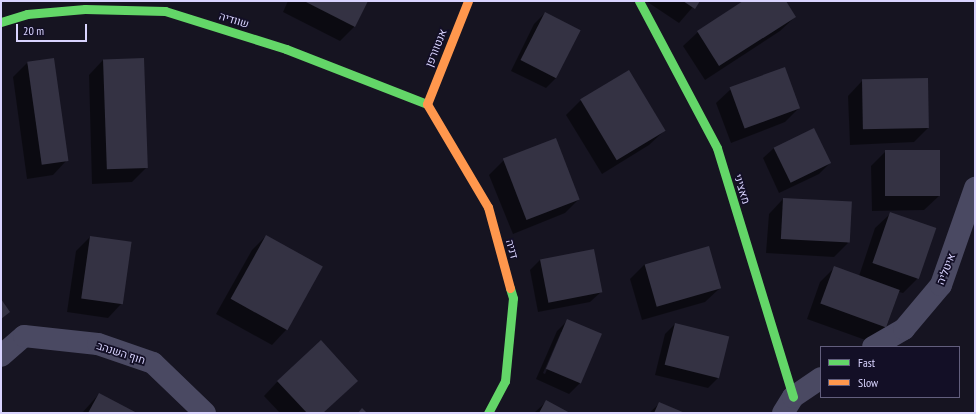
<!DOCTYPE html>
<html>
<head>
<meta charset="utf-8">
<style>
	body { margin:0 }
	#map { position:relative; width:976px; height:414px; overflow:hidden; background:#161421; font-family:"PT Sans Narrow",Heebo,sans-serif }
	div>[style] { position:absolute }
	.shadow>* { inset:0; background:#0007 }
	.building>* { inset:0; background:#343243; transform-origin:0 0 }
	.street>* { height:22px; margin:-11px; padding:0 11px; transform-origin:11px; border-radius:11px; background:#4a4962 }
	.fast>* { height:9px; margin:-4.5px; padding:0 4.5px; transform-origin:4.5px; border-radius:4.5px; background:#63d668 }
	.slow>* { height:9px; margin:-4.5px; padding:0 4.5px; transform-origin:4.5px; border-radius:4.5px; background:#ff974d }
	span { translate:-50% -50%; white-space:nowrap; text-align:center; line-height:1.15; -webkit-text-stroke:3.5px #130f26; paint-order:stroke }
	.street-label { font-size:11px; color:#d9d4ff }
	.frame { position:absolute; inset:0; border:2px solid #d9d4ff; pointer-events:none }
	.legend { position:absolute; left:820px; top:346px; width:140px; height:52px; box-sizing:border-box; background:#130f26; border:1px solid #625e7d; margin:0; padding:5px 7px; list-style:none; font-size:12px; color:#d9d4ff }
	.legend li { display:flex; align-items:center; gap:8px; height:20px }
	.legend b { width:20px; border:1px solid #625e7d }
	.scale { position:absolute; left:16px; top:24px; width:71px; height:18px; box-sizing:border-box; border:2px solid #d9d4ff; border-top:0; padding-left:5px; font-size:12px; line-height:14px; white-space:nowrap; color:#d9d4ff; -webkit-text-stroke:3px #130f26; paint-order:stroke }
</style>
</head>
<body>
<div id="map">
	<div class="shadow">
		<div style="clip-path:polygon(288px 1px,367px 1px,354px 27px,340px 41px,283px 12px)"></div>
		<div style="clip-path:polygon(646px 1px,698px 1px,679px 23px)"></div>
		<div style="clip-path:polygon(745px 1px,785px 1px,795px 17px,780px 31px,705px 80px,683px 46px,698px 32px)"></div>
		<div style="clip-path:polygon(545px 13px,557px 77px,546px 88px,511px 71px,534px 24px)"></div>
		<div style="clip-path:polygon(103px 60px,146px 168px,132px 182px,92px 184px,89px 75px)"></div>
		<div style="clip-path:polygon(27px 63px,67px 160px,53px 175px,27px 179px,13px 77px)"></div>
		<div style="clip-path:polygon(628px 72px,664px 131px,649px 145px,602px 174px,566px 115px,580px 101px)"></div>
		<div style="clip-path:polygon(862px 81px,928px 128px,914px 142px,850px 145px,848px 96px)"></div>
		<div style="clip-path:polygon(731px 89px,799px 108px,785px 122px,731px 143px,716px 103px)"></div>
		<div style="clip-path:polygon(774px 148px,830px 163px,819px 174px,779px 193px,763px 158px)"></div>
		<div style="clip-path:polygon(885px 152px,939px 196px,924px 210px,872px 211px,871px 166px)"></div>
		<div style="clip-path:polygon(504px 160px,579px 199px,565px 213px,513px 234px,489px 175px)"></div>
		<div style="clip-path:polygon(783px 199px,848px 243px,834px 257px,766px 253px,769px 214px)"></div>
		<div style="clip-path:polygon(890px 214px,917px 279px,903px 293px,899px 292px,886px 328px,871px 342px,807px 319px,820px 282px,834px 268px,859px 276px,875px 228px)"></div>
		<div style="clip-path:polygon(266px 236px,286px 330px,272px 345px,216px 314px,252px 250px)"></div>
		<div style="clip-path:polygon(90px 237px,131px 242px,122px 303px,108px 318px,67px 312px,76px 251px)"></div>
		<div style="clip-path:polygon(541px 259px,601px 292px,590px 302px,538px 312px,530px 270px)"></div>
		<div style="clip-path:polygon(645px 264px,720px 288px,705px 302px,642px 320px,630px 279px)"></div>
		<div style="clip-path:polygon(evenodd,568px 320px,580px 383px,569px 394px,536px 379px,557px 331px,568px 320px,561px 332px,563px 332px,545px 374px,543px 373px,561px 332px)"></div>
		<div style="clip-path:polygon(675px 324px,718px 378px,708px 388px,655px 375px,665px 334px)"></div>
		<div style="clip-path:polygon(278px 381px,322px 413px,280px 413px,264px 396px)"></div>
		<div style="clip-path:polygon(99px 394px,134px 413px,82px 413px)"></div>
		<div style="clip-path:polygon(546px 402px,567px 413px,534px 413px)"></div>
		<div style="clip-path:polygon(660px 403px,682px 413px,649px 413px)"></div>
	</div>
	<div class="building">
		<div style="clip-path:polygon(304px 1px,368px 1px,355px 27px)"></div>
		<div style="clip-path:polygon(683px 1px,700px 1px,695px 9px)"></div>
		<div style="clip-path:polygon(743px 1px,786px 1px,796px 17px,719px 66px,697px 31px)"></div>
		<div style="left:545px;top:12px;width:40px;height:54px;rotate:27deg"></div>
		<div style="left:54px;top:58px;width:104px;height:27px;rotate:82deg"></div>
		<div style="left:144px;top:58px;width:110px;height:41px;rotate:88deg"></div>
		<div style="left:785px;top:67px;width:44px;height:59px;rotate:70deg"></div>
		<div style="left:629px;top:70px;width:71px;height:57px;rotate:59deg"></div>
		<div style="left:928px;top:78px;width:50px;height:66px;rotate:89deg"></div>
		<div style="left:814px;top:128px;width:39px;height:45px;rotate:64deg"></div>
		<div style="left:556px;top:138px;width:66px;height:57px;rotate:69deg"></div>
		<div style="left:940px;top:150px;width:46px;height:55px;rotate:90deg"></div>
		<div style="left:783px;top:198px;width:69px;height:41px;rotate:3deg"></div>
		<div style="left:890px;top:212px;width:49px;height:54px;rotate:19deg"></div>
		<div style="left:266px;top:235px;width:65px;height:73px;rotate:29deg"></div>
		<div style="left:90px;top:236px;width:42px;height:63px;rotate:8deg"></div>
		<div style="left:709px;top:246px;width:44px;height:67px;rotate:74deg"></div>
		<div style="left:594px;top:249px;width:44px;height:55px;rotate:79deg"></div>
		<div style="left:834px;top:266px;width:70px;height:40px;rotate:20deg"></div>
		<div style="clip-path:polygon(1px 299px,10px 312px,1px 319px)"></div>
		<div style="left:567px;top:319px;width:38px;height:54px;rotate:23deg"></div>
		<div style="left:675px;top:323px;width:56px;height:43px;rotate:14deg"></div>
		<div style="clip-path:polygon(321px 340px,358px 381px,323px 413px,307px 413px,277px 381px)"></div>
		<div style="clip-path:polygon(99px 393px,137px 413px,88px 413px)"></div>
		<div style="clip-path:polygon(546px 400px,570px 413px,539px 413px)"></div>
		<div style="clip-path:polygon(659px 402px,685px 413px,654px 413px)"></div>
		<div style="clip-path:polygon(362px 408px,367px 413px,358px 413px)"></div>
	</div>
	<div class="street">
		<div style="left:873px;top:347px;width:36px;rotate:-30deg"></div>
		<div style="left:904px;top:329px;width:57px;rotate:-49.9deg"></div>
		<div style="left:941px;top:285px;width:103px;rotate:-70.7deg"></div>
		<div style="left:1px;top:356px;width:30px;rotate:-41deg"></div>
		<div style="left:24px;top:336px;width:74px;rotate:6.2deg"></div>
		<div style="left:98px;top:344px;width:58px;rotate:19.1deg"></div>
		<div style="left:153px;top:363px;width:72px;rotate:43.9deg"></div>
		<div style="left:783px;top:413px;width:19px;rotate:-58deg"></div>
		<div style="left:793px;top:397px;width:34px;rotate:-34deg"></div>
	</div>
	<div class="fast">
		<div style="left:639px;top:1px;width:166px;rotate:62deg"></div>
		<div style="left:717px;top:148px;width:260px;rotate:73deg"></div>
		<div style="left:1px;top:22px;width:27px;rotate:-17deg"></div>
		<div style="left:27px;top:14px;width:58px;rotate:-4.9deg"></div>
		<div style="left:85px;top:9px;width:80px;rotate:1.4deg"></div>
		<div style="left:165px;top:11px;width:127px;rotate:17.4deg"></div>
		<div style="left:286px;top:49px;width:151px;rotate:21.3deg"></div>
		<div style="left:488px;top:413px;width:36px;rotate:-62deg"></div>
		<div style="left:505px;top:381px;width:83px;rotate:-84.5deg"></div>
		<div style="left:513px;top:298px;width:10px;rotate:-107deg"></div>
	</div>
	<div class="slow">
		<div style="left:427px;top:104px;width:120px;rotate:59.4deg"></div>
		<div style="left:488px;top:207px;width:84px;rotate:74.8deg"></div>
		<div style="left:427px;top:104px;width:111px;rotate:-68.3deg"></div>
	</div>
	<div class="street-label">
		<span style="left:234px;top:20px;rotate:17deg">שוודיה</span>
		<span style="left:436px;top:48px;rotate:-68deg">אנטוורפן</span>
		<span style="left:742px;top:189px;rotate:73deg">מאציני</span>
		<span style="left:512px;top:249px;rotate:74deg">דניה</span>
		<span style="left:946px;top:269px;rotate:-68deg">איטליה</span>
		<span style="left:121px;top:353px;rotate:18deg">חוף השנהב</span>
	</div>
	<div class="frame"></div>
	<ul class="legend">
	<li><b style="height:5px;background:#63d668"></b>Fast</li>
	<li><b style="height:5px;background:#ff974d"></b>Slow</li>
	</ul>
	<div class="scale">20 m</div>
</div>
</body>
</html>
